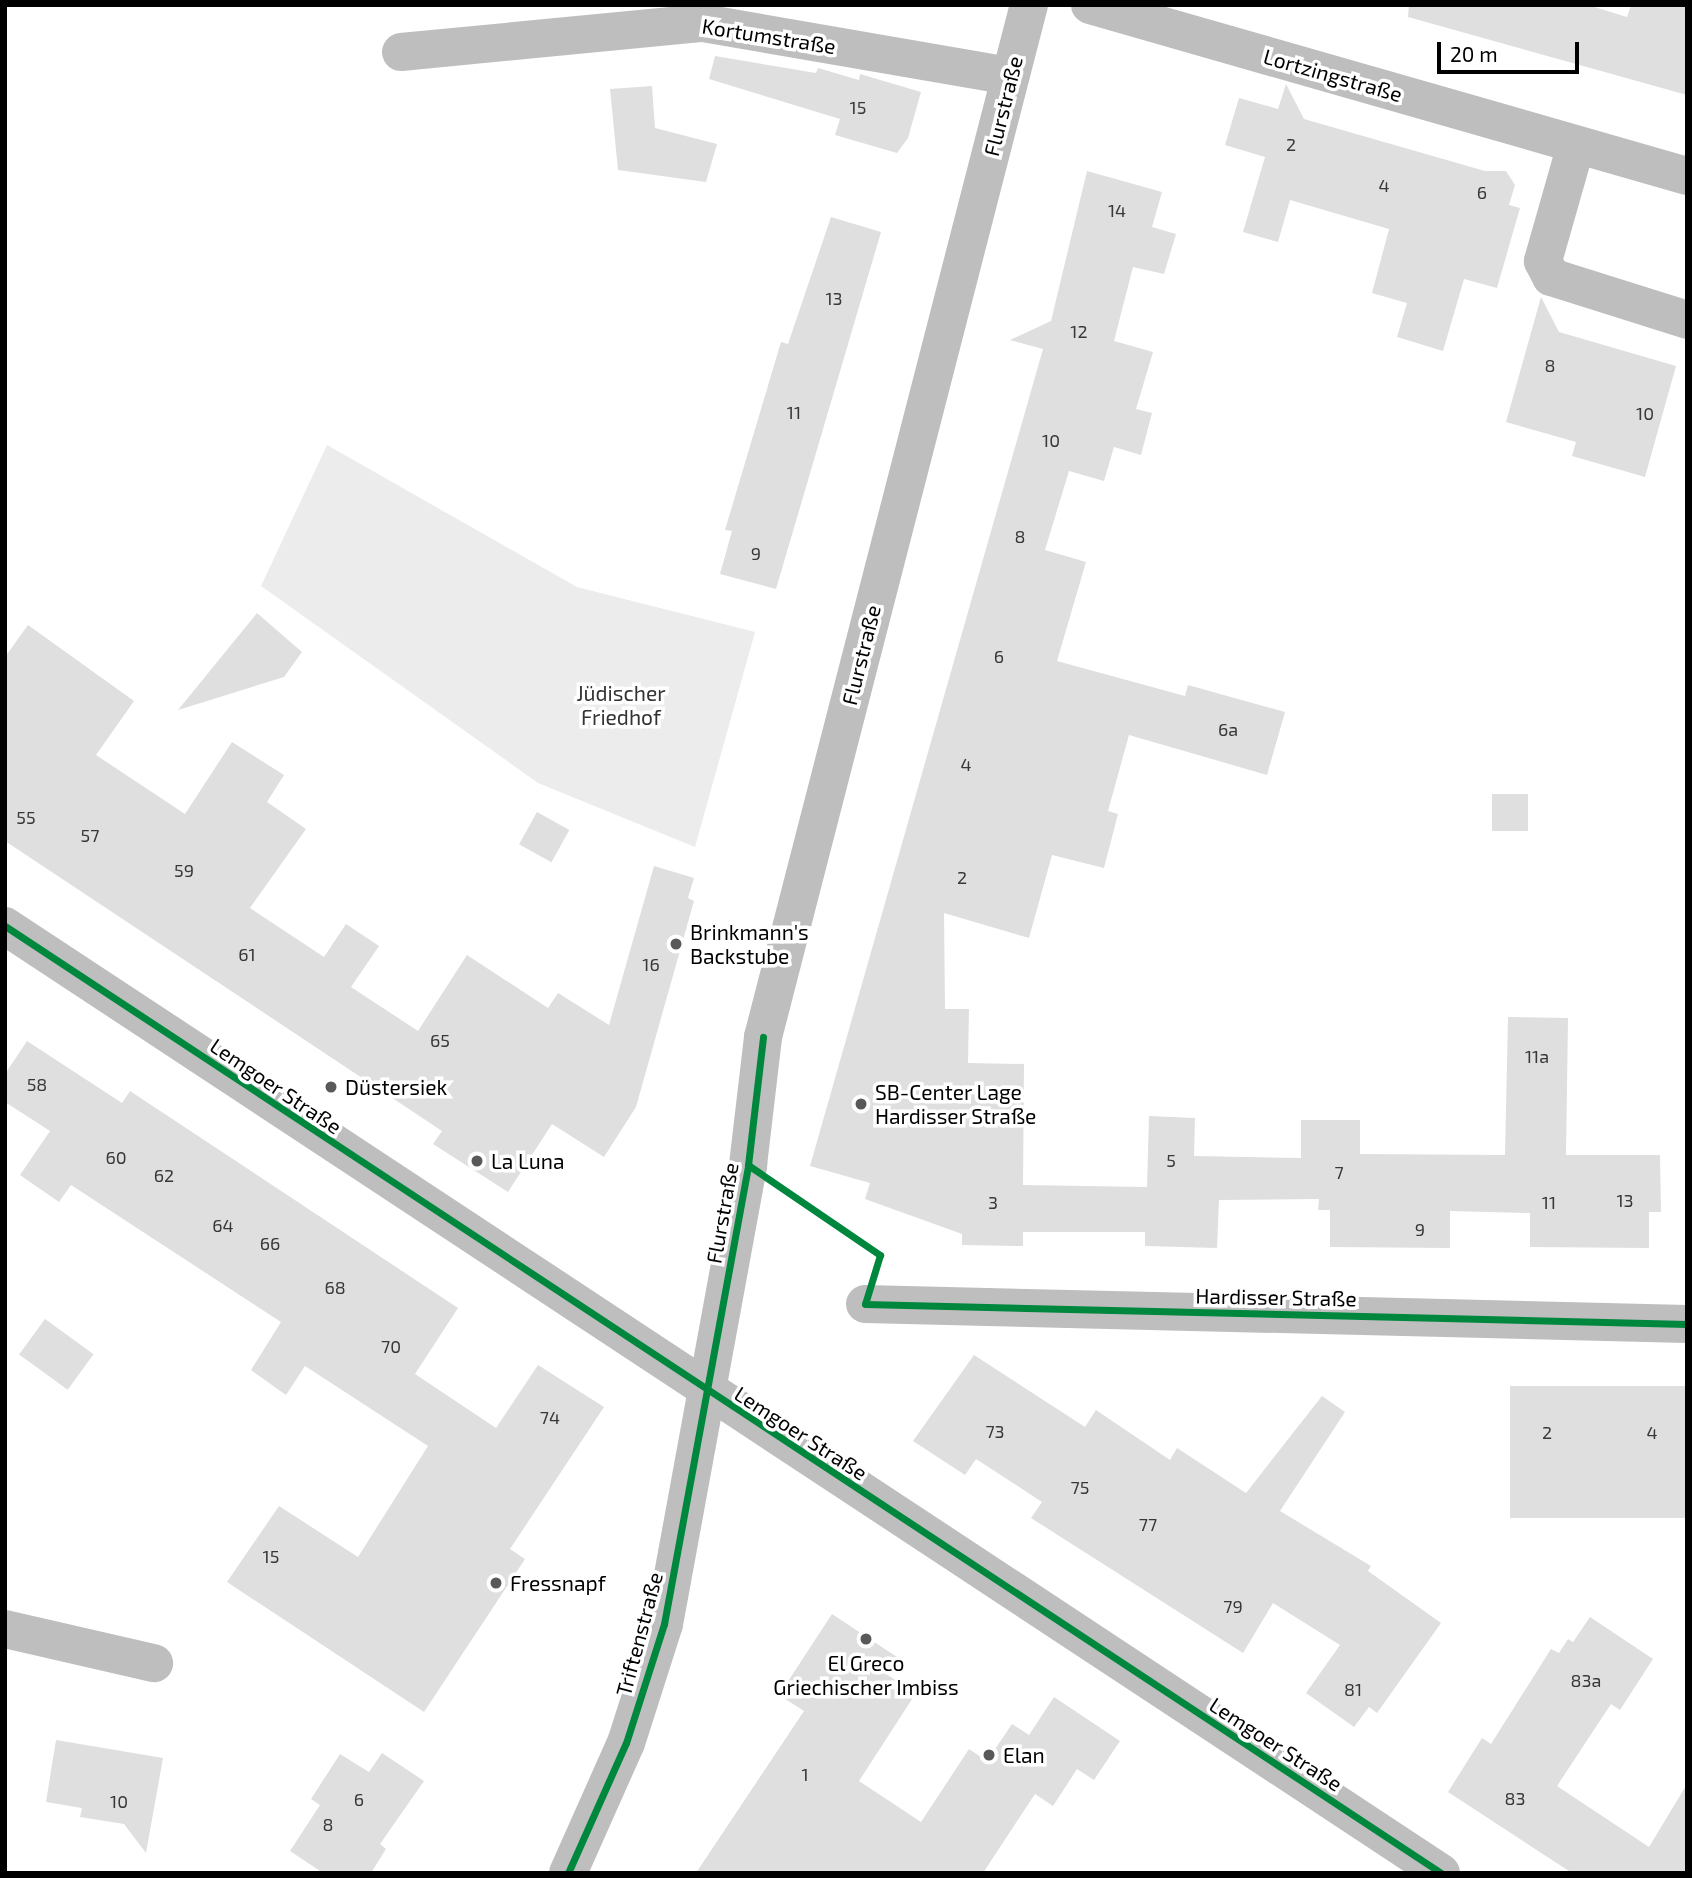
<!DOCTYPE html>
<html>
<head>
<meta charset="utf-8">
<style>
	body { margin:0 }
	#map { position:relative; width:1692px; height:1878px; overflow:hidden; background:#fff; font-family:"Exo 2",sans-serif }
	div>[style] { position:absolute }
	.green>* { inset:0; background:#ececec }
	.building>* { inset:0; background:#dfdfdf; transform-origin:0 0 }
	.minor>* { height:38px; margin:-19px; padding:0 19px; transform-origin:19px; border-radius:19px; background:#bebebe }
	.major>* { height:38px; margin:-19px; padding:0 19px; transform-origin:19px; border-radius:19px; background:#bebebe }
	.cycleway>* { height:7px; margin:-3.5px; padding:0 3.5px; transform-origin:3.5px; border-radius:3.5px; background:#00873e }
	.dots>* { width:19px; height:19px; translate:-50% -50%; box-sizing:border-box; border:4px solid #fff; border-radius:50% }
	span { translate:-50% -50%; white-space:nowrap; text-align:center; line-height:1.15; -webkit-text-stroke:7px #fff; paint-order:stroke }
	.number-label { font-size:18px; color:#383838 }
	.number-label span { -webkit-text-stroke-width:0 }
	.street-label { font-size:21px; color:#000 }
	.park-label { font-size:21px; color:#333 }
	.poi-label { font-size:21px; color:#000 }
	.left { translate:0 -50%; text-align:left }
	.frame { position:absolute; inset:0; border:7px solid #000; pointer-events:none }
	.scale { position:absolute; left:1437px; top:42px; width:142px; height:32px; box-sizing:border-box; border:4px solid #000; border-top:0; padding-left:9px; font-size:21px; line-height:24px; white-space:nowrap; color:#000; -webkit-text-stroke:5px #fff; paint-order:stroke }
</style>
</head>
<body>
<div id="map">
	<div class="green">
		<div style="clip-path:polygon(327px 445px,577px 587px,755px 632px,695px 847px,538px 783px,261px 586px)"></div>
	</div>
	<div class="building">
		<div style="clip-path:polygon(1409px 5px,1588px 5px,1627px 17px,1631px 5px,1687px 5px,1687px 95px,1408px 17px)"></div>
		<div style="clip-path:polygon(715px 56px,816px 73px,818px 68px,859px 80px,860px 74px,921px 92px,908px 138px,897px 153px,835px 135px,840px 119px,709px 79px)"></div>
		<div style="clip-path:polygon(1286px 84px,1304px 119px,1485px 171px,1506px 171px,1515px 185px,1509px 205px,1520px 208px,1497px 288px,1464px 279px,1443px 351px,1397px 337px,1407px 303px,1372px 293px,1389px 229px,1290px 200px,1278px 242px,1243px 232px,1265px 157px,1225px 145px,1239px 98px,1278px 109px)"></div>
		<div style="clip-path:polygon(652px 86px,655px 128px,717px 144px,706px 182px,618px 170px,610px 89px)"></div>
		<div style="clip-path:polygon(1087px 171px,1162px 192px,1152px 227px,1176px 234px,1164px 274px,1133px 267px,1114px 341px,1153px 352px,1136px 409px,1152px 413px,1141px 455px,1114px 447px,1104px 481px,1069px 471px,1045px 550px,1086px 562px,1057px 661px,1185px 696px,1188px 685px,1285px 712px,1267px 775px,1129px 735px,1108px 811px,1118px 814px,1104px 868px,1052px 855px,1029px 938px,944px 913px,945px 1009px,969px 1009px,968px 1063px,1024px 1064px,1023px 1185px,1147px 1187px,1149px 1116px,1195px 1118px,1194px 1156px,1301px 1158px,1301px 1120px,1360px 1120px,1360px 1154px,1505px 1155px,1508px 1017px,1568px 1018px,1566px 1155px,1660px 1155px,1661px 1212px,1649px 1212px,1649px 1248px,1530px 1247px,1530px 1213px,1450px 1211px,1450px 1248px,1330px 1247px,1330px 1210px,1318px 1210px,1319px 1199px,1219px 1200px,1217px 1248px,1145px 1246px,1145px 1232px,1023px 1232px,1023px 1246px,962px 1245px,962px 1234px,865px 1199px,870px 1183px,810px 1166px,1043px 349px,1010px 340px,1051px 321px)"></div>
		<div style="clip-path:polygon(831px 217px,881px 232px,776px 589px,720px 574px,732px 531px,725px 530px,781px 342px,788px 344px)"></div>
		<div style="clip-path:polygon(1541px 297px,1559px 332px,1676px 366px,1645px 477px,1572px 456px,1576px 442px,1506px 422px)"></div>
		<div style="clip-path:polygon(257px 613px,302px 652px,284px 677px,178px 710px)"></div>
		<div style="clip-path:polygon(28px 625px,134px 701px,96px 755px,185px 814px,232px 742px,284px 775px,267px 802px,306px 829px,250px 908px,324px 957px,346px 924px,379px 946px,351px 987px,418px 1031px,467px 955px,548px 1008px,558px 993px,609px 1025px,654px 866px,694px 878px,688px 898px,694px 901px,636px 1107px,604px 1157px,552px 1124px,508px 1192px,433px 1144px,442px 1131px,5px 841px,5px 657px)"></div>
		<div style="left:1492px;top:794px;width:36px;height:37px"></div>
		<div style="left:537px;top:812px;width:37px;height:37px;rotate:29deg"></div>
		<div style="clip-path:polygon(27px 1041px,122px 1103px,130px 1091px,458px 1308px,415px 1374px,496px 1428px,538px 1365px,604px 1407px,510px 1549px,525px 1559px,424px 1712px,227px 1582px,279px 1506px,358px 1557px,428px 1446px,305px 1366px,286px 1395px,251px 1370px,281px 1322px,71px 1185px,59px 1202px,20px 1175px,50px 1131px,5px 1102px,5px 1074px)"></div>
		<div style="left:45px;top:1319px;width:60px;height:44px;rotate:36deg"></div>
		<div style="clip-path:polygon(974px 1355px,1085px 1427px,1096px 1410px,1170px 1460px,1177px 1448px,1246px 1493px,1322px 1396px,1345px 1412px,1280px 1511px,1371px 1566px,1368px 1571px,1441px 1623px,1377px 1713px,1369px 1707px,1354px 1727px,1306px 1693px,1340px 1645px,1273px 1603px,1243px 1653px,1031px 1518px,1042px 1502px,976px 1459px,965px 1475px,913px 1441px)"></div>
		<div style="left:1510px;top:1386px;width:176px;height:132px"></div>
		<div style="clip-path:polygon(832px 1614px,897px 1657px,886px 1674px,916px 1693px,859px 1781px,921px 1822px,969px 1749px,987px 1761px,1012px 1724px,1029px 1735px,1054px 1697px,1120px 1741px,1094px 1780px,1077px 1769px,1053px 1806px,1035px 1794px,983px 1873px,696px 1873px,804px 1711px,779px 1695px)"></div>
		<div style="clip-path:polygon(1590px 1617px,1653px 1659px,1620px 1710px,1611px 1704px,1557px 1786px,1649px 1847px,1687px 1784px,1687px 1873px,1572px 1873px,1448px 1792px,1482px 1738px,1491px 1744px,1551px 1649px,1559px 1653px,1568px 1639px,1573px 1642px)"></div>
		<div style="clip-path:polygon(56px 1740px,163px 1758px,146px 1853px,124px 1824px,80px 1817px,82px 1808px,46px 1802px)"></div>
		<div style="clip-path:polygon(382px 1753px,424px 1781px,380px 1844px,386px 1849px,371px 1873px,323px 1873px,290px 1851px,320px 1805px,311px 1799px,340px 1754px,369px 1772px)"></div>
	</div>
	<div class="minor">
		<div style="left:1090px;top:5px;width:621px;rotate:15.98deg"></div>
		<div style="left:401px;top:52px;width:303px;rotate:-5.5deg"></div>
		<div style="left:703px;top:23px;width:312px;rotate:9.8deg"></div>
		<div style="left:1576px;top:145px;width:121px;rotate:105.9deg"></div>
		<div style="left:1543px;top:261px;width:18px;rotate:63deg"></div>
		<div style="left:1551px;top:277px;width:143px;rotate:17.5deg"></div>
		<div style="left:865px;top:1304px;width:822px;rotate:1.39deg"></div>
		<div style="left:5px;top:1629px;width:153px;rotate:12.9deg"></div>
		<div style="left:568px;top:1873px;width:142px;rotate:-66deg"></div>
		<div style="left:626px;top:1743px;width:125px;rotate:-72.3deg"></div>
		<div style="left:664px;top:1624px;width:467px;rotate:-79.6deg"></div>
		<div style="left:748px;top:1165px;width:129px;rotate:-83.3deg"></div>
		<div style="left:763px;top:1037px;width:1066px;rotate:-75.55deg"></div>
	</div>
	<div class="major">
		<div style="left:5px;top:926px;width:1720px;rotate:33.4deg"></div>
	</div>
	<div class="cycleway">
		<div style="left:5px;top:926px;width:1720px;rotate:33.4deg"></div>
		<div style="left:748px;top:1165px;width:160px;rotate:34.3deg"></div>
		<div style="left:880px;top:1255px;width:51px;rotate:107deg"></div>
		<div style="left:865px;top:1304px;width:822px;rotate:1.39deg"></div>
		<div style="left:568px;top:1873px;width:142px;rotate:-66deg"></div>
		<div style="left:626px;top:1743px;width:125px;rotate:-72.3deg"></div>
		<div style="left:664px;top:1624px;width:467px;rotate:-79.6deg"></div>
		<div style="left:748px;top:1165px;width:129px;rotate:-83.3deg"></div>
	</div>
	<div class="dots">
		<div style="left:676px;top:944px;background:#595959"></div>
		<div style="left:331px;top:1087px;background:#595959"></div>
		<div style="left:861px;top:1104px;background:#595959"></div>
		<div style="left:477px;top:1161px;background:#595959"></div>
		<div style="left:496px;top:1583px;background:#595959"></div>
		<div style="left:866px;top:1639px;background:#595959"></div>
		<div style="left:989px;top:1755px;background:#595959"></div>
	</div>
	<div class="number-label">
		<span style="left:858px;top:107px">15</span>
		<span style="left:1291px;top:144px">2</span>
		<span style="left:1384px;top:185px">4</span>
		<span style="left:1482px;top:192px">6</span>
		<span style="left:1117px;top:210px">14</span>
		<span style="left:834px;top:298px">13</span>
		<span style="left:1079px;top:331px">12</span>
		<span style="left:1550px;top:365px">8</span>
		<span style="left:794px;top:412px">11</span>
		<span style="left:1645px;top:413px">10</span>
		<span style="left:1051px;top:440px">10</span>
		<span style="left:1020px;top:536px">8</span>
		<span style="left:756px;top:553px">9</span>
		<span style="left:999px;top:656px">6</span>
		<span style="left:1228px;top:729px">6a</span>
		<span style="left:966px;top:764px">4</span>
		<span style="left:26px;top:817px">55</span>
		<span style="left:90px;top:835px">57</span>
		<span style="left:184px;top:870px">59</span>
		<span style="left:962px;top:877px">2</span>
		<span style="left:247px;top:954px">61</span>
		<span style="left:651px;top:964px">16</span>
		<span style="left:440px;top:1040px">65</span>
		<span style="left:1537px;top:1056px">11a</span>
		<span style="left:37px;top:1084px">58</span>
		<span style="left:116px;top:1157px">60</span>
		<span style="left:1171px;top:1160px">5</span>
		<span style="left:1339px;top:1172px">7</span>
		<span style="left:164px;top:1175px">62</span>
		<span style="left:1625px;top:1200px">13</span>
		<span style="left:993px;top:1202px">3</span>
		<span style="left:1549px;top:1202px">11</span>
		<span style="left:223px;top:1225px">64</span>
		<span style="left:1420px;top:1229px">9</span>
		<span style="left:270px;top:1243px">66</span>
		<span style="left:335px;top:1287px">68</span>
		<span style="left:391px;top:1346px">70</span>
		<span style="left:550px;top:1417px">74</span>
		<span style="left:995px;top:1431px">73</span>
		<span style="left:1547px;top:1432px">2</span>
		<span style="left:1652px;top:1432px">4</span>
		<span style="left:1080px;top:1487px">75</span>
		<span style="left:1148px;top:1524px">77</span>
		<span style="left:271px;top:1556px">15</span>
		<span style="left:1233px;top:1606px">79</span>
		<span style="left:1586px;top:1680px">83a</span>
		<span style="left:1353px;top:1689px">81</span>
		<span style="left:805px;top:1774px">1</span>
		<span style="left:1515px;top:1798px">83</span>
		<span style="left:359px;top:1799px">6</span>
		<span style="left:119px;top:1801px">10</span>
		<span style="left:328px;top:1824px">8</span>
	</div>
	<div class="street-label">
		<span style="left:769px;top:36px;rotate:9deg">Kortumstraße</span>
		<span style="left:1333px;top:75px;rotate:16deg">Lortzingstraße</span>
		<span style="left:1003px;top:106px;rotate:-76deg">Flurstraße</span>
		<span style="left:861px;top:655px;rotate:-76deg">Flurstraße</span>
		<span style="left:276px;top:1086px;rotate:34deg">Lemgoer Straße</span>
		<span style="left:722px;top:1213px;rotate:-80deg">Flurstraße</span>
		<span style="left:1276px;top:1297px;rotate:1deg">Hardisser Straße</span>
		<span style="left:801px;top:1433px;rotate:33deg">Lemgoer Straße</span>
		<span style="left:639px;top:1634px;rotate:-75deg">Triftenstraße</span>
		<span style="left:1276px;top:1744px;rotate:33deg">Lemgoer Straße</span>
	</div>
	<div class="park-label">
		<span style="left:621px;top:705px">Jüdischer<br>Friedhof</span>
	</div>
	<div class="poi-label">
		<span class="left" style="left:690px;top:944px">Brinkmann's<br>Backstube</span>
		<span class="left" style="left:345px;top:1087px">Düstersiek</span>
		<span class="left" style="left:875px;top:1104px">SB-Center Lage<br>Hardisser Straße</span>
		<span class="left" style="left:491px;top:1161px">La Luna</span>
		<span class="left" style="left:510px;top:1583px">Fressnapf</span>
		<span style="left:866px;top:1675px">El Greco<br>Griechischer Imbiss</span>
		<span class="left" style="left:1003px;top:1755px">Elan</span>
	</div>
	<div class="frame"></div>
	<div class="scale">20 m</div>
</div>
</body>
</html>
